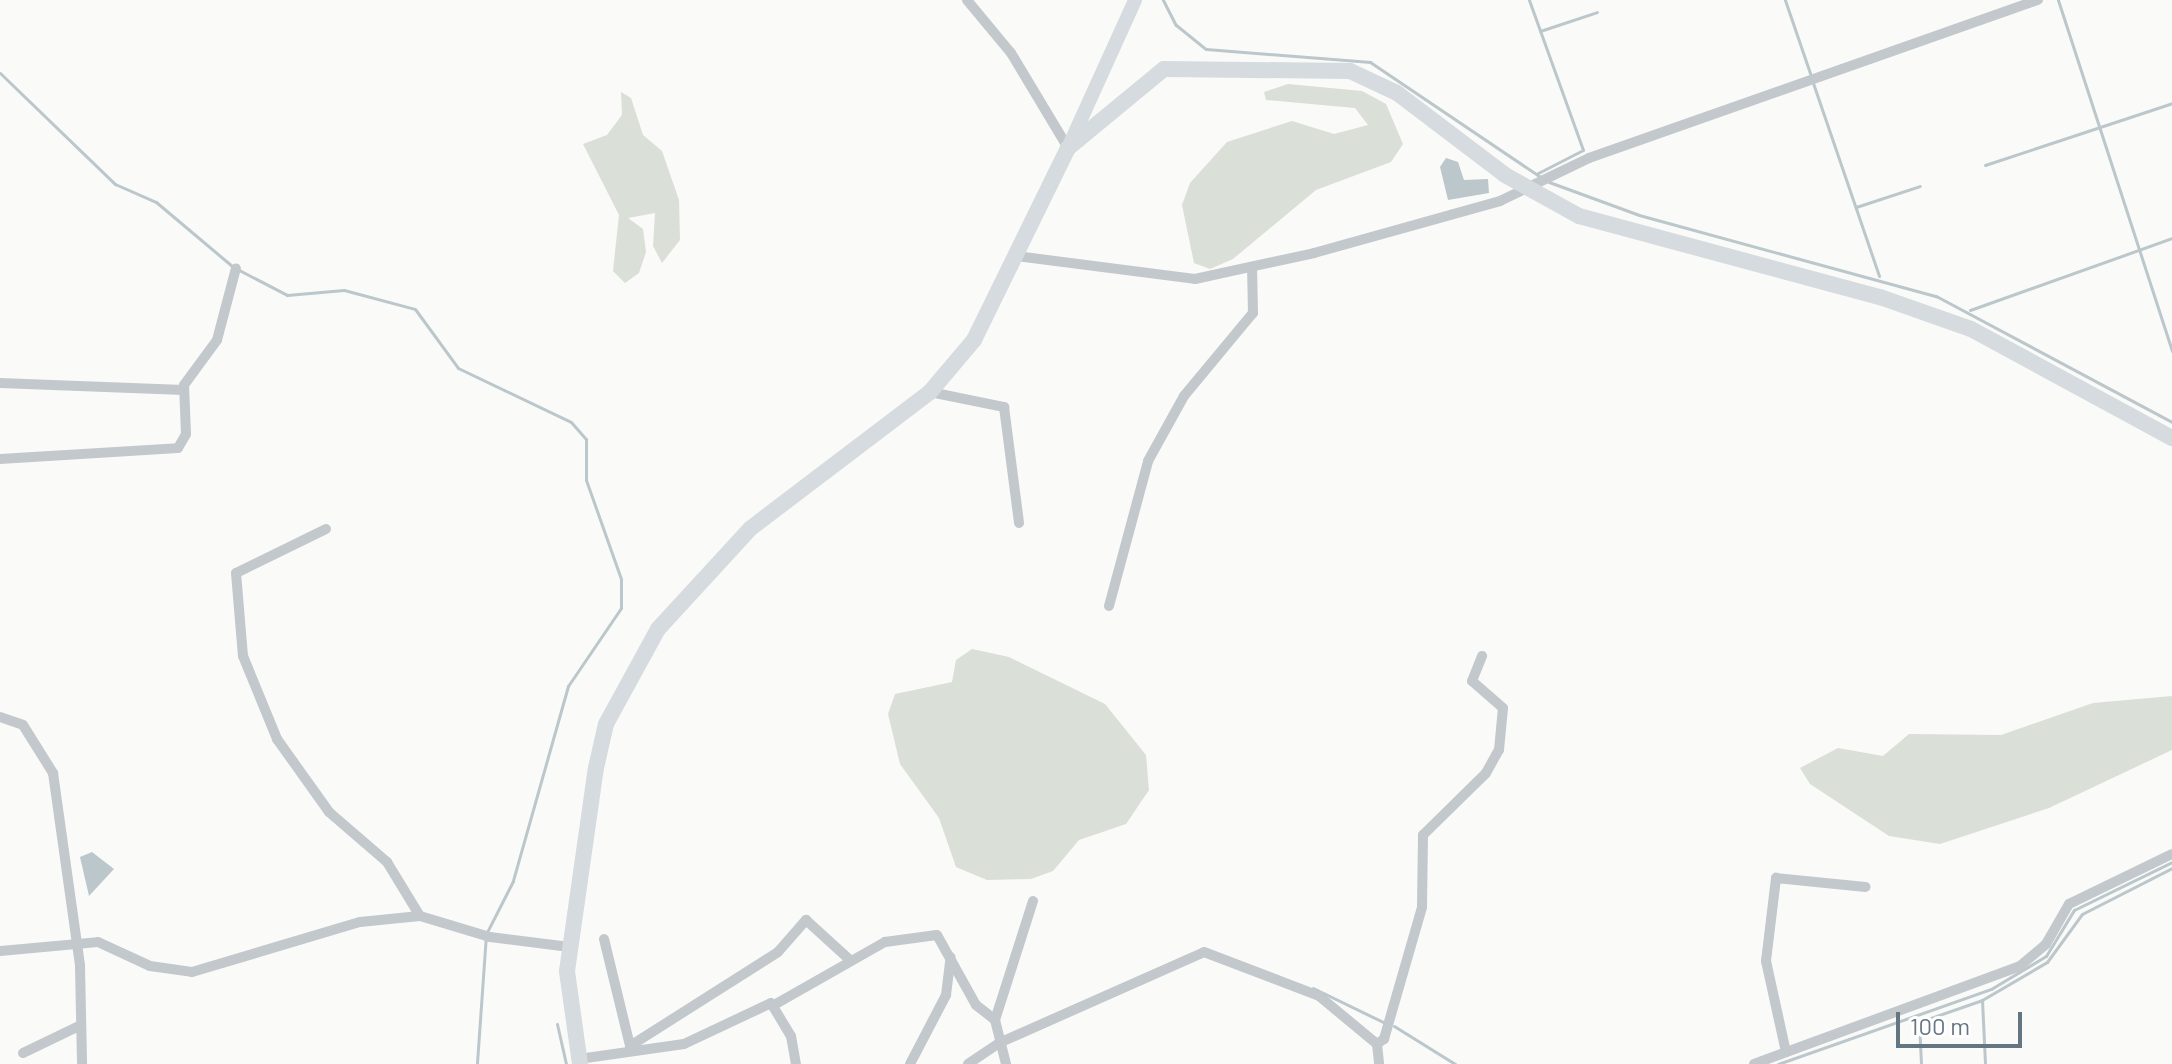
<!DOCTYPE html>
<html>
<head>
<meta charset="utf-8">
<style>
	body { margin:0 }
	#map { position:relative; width:2172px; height:1064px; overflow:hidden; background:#fafaf8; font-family:Barlow,sans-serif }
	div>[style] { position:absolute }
	.green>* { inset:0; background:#dadfd7 }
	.water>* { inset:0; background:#bbc7cb }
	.stream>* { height:3px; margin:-1.5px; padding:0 1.5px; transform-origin:1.5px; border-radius:1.5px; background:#bbc7cb }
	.street>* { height:10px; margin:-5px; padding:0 5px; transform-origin:5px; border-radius:5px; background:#c3c8cc }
	.secondary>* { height:14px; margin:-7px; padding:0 7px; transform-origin:7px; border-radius:7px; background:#d6dbdf }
	.primary>* { height:16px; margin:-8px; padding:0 8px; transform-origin:8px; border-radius:8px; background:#d6dbdf }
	span { translate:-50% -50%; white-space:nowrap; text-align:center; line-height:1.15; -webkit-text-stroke:8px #fff; paint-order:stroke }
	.scale { position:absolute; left:1896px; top:1012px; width:126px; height:36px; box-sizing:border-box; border:4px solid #657683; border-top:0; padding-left:10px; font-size:24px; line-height:28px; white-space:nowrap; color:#657683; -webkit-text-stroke:6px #fff; paint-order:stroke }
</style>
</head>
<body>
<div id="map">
	<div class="green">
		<div style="clip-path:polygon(1288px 84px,1362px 91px,1386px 104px,1403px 144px,1391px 162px,1316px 190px,1233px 259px,1210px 269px,1194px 263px,1182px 205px,1190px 183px,1227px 142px,1292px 121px,1334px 134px,1368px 125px,1355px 108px,1266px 100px,1264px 92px)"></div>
		<div style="clip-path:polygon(621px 92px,631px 98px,643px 135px,662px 151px,679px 200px,680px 240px,662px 263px,653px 246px,655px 213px,628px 218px,643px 229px,646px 252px,639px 273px,625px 283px,613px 271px,619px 215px,583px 144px,607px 135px,622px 115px)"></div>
		<div style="clip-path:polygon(972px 649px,1009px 657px,1105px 704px,1146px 755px,1149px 790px,1126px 824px,1079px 840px,1053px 871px,1031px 879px,987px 880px,956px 867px,939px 818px,900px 764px,888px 714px,895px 694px,952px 682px,956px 660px)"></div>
		<div style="clip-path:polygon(2172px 696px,2172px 750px,2049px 808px,1940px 844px,1889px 836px,1810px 784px,1800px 768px,1838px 748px,1883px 756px,1909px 734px,2001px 735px,2093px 703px)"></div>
	</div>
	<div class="water">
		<div style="clip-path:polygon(1446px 158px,1458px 162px,1464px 180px,1488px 179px,1489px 193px,1448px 200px,1440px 167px)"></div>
		<div style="clip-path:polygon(92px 852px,114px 869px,89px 896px,80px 857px)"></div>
	</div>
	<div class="stream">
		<div style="left:1163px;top:0;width:28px;rotate:63deg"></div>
		<div style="left:1176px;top:25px;width:38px;rotate:39deg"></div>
		<div style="left:1206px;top:49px;width:165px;rotate:4.5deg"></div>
		<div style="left:1370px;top:62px;width:207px;rotate:34deg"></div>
		<div style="left:1529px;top:0;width:159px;rotate:70.2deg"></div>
		<div style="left:1583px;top:150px;width:51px;rotate:152.9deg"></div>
		<div style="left:1785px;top:0;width:80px;rotate:71.1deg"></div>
		<div style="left:2058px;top:0;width:369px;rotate:72deg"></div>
		<div style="left:1540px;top:31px;width:60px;rotate:-18.4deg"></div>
		<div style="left:0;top:73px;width:160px;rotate:44deg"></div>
		<div style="left:115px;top:184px;width:45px;rotate:23.7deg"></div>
		<div style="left:156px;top:202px;width:99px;rotate:40.1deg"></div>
		<div style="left:1813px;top:83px;width:204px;rotate:71.1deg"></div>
		<div style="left:1985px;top:165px;width:197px;rotate:-18.3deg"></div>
		<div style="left:1549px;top:182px;width:96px;rotate:20.1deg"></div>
		<div style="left:1639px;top:215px;width:308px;rotate:15.3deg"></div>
		<div style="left:1936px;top:296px;width:268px;rotate:28.1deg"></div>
		<div style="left:1856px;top:207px;width:67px;rotate:-18.2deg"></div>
		<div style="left:239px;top:270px;width:54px;rotate:27.5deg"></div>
		<div style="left:287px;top:295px;width:57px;rotate:-5deg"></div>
		<div style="left:344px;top:290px;width:73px;rotate:15deg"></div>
		<div style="left:415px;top:309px;width:73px;rotate:53.9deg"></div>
		<div style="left:458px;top:368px;width:125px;rotate:25.5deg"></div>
		<div style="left:571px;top:422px;width:23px;rotate:49deg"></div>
		<div style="left:586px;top:439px;width:41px;rotate:90deg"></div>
		<div style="left:586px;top:480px;width:105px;rotate:70.5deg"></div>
		<div style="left:621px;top:579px;width:29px;rotate:90deg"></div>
		<div style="left:621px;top:608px;width:94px;rotate:124.2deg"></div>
		<div style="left:568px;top:686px;width:203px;rotate:105.8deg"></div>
		<div style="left:513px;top:881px;width:59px;rotate:117deg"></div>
		<div style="left:486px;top:934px;width:130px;rotate:94deg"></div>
		<div style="left:1970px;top:310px;width:214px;rotate:-19.6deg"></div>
		<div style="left:1313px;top:988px;width:80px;rotate:25.9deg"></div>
		<div style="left:1982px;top:1000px;width:64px;rotate:87.3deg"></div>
		<div style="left:557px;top:1024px;width:41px;rotate:77.3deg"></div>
		<div style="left:1394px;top:1026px;width:72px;rotate:31.9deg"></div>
		<div style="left:1778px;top:1064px;width:226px;rotate:-19.4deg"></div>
		<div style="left:1991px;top:989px;width:64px;rotate:-31deg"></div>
		<div style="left:2046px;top:956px;width:54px;rotate:-58.7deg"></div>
		<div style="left:2074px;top:910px;width:109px;rotate:-26.1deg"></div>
		<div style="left:1921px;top:1064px;width:42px;rotate:-92.7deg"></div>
		<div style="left:1919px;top:1022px;width:67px;rotate:-19.2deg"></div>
		<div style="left:1982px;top:1000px;width:75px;rotate:-30.3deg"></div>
		<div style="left:2047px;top:962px;width:59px;rotate:-53.9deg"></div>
		<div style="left:2082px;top:914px;width:101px;rotate:-27.1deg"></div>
	</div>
	<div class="street">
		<div style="left:967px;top:0;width:69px;rotate:50.3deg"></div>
		<div style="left:1011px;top:53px;width:111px;rotate:59deg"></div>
		<div style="left:1016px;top:256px;width:180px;rotate:7.3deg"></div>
		<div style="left:1195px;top:279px;width:122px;rotate:-12.3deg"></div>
		<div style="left:1314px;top:253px;width:193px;rotate:-15.6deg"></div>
		<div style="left:1500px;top:201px;width:99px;rotate:-25.8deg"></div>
		<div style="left:1589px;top:158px;width:476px;rotate:-19.4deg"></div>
		<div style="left:0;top:383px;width:184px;rotate:2.2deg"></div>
		<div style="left:930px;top:392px;width:76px;rotate:11.5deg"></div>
		<div style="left:1004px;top:407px;width:117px;rotate:82.6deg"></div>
		<div style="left:0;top:459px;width:178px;rotate:-3.5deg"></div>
		<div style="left:178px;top:448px;width:16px;rotate:-60deg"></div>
		<div style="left:186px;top:434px;width:49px;rotate:-92.3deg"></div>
		<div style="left:184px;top:385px;width:56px;rotate:-53.7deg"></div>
		<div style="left:217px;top:340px;width:74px;rotate:-75.2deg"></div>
		<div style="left:326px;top:529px;width:100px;rotate:153.9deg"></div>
		<div style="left:236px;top:573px;width:83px;rotate:85.2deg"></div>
		<div style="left:243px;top:656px;width:90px;rotate:67.7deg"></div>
		<div style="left:277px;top:739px;width:90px;rotate:54.5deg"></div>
		<div style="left:329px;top:812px;width:77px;rotate:40.8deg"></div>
		<div style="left:387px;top:862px;width:63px;rotate:58.6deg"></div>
		<div style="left:420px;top:916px;width:73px;rotate:16.7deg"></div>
		<div style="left:490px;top:937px;width:80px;rotate:7.2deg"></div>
		<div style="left:1109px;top:606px;width:150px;rotate:-74.9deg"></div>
		<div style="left:1148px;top:461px;width:74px;rotate:-61deg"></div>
		<div style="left:1184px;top:396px;width:108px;rotate:-50.3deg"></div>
		<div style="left:1253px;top:313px;width:46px;rotate:-91.2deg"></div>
		<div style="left:0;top:717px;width:24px;rotate:19deg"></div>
		<div style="left:23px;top:725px;width:57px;rotate:58deg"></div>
		<div style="left:53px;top:773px;width:195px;rotate:82deg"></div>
		<div style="left:80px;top:966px;width:98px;rotate:88.8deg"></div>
		<div style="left:604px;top:939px;width:110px;rotate:76.3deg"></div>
		<div style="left:0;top:951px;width:98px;rotate:-5.2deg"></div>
		<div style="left:98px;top:942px;width:57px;rotate:24.8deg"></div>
		<div style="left:150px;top:966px;width:42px;rotate:8.1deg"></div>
		<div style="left:192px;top:972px;width:175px;rotate:-16.6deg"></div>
		<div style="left:360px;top:922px;width:60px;rotate:-5.7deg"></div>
		<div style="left:774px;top:1005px;width:128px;rotate:-29.6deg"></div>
		<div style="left:885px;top:942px;width:52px;rotate:-7.7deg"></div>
		<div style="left:937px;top:935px;width:80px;rotate:60.9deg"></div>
		<div style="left:976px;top:1005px;width:24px;rotate:38deg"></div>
		<div style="left:1377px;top:1044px;width:20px;rotate:84deg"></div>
		<div style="left:630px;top:1046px;width:175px;rotate:-32.4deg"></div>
		<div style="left:778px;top:952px;width:43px;rotate:-48.8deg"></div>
		<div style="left:806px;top:920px;width:59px;rotate:42.3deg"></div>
		<div style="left:1786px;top:1052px;width:93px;rotate:-102.4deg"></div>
		<div style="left:1766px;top:961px;width:84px;rotate:-83.1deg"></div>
		<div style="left:1776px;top:878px;width:90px;rotate:5.7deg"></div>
		<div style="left:23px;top:1053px;width:64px;rotate:-25.8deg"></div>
		<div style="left:579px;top:1059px;width:106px;rotate:-8.1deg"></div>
		<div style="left:684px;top:1044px;width:96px;rotate:-25.2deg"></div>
		<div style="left:771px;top:1003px;width:39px;rotate:59deg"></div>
		<div style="left:791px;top:1036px;width:28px;rotate:80deg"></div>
		<div style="left:910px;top:1064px;width:78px;rotate:-62.4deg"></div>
		<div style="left:946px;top:995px;width:38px;rotate:-83deg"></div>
		<div style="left:968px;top:1064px;width:37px;rotate:-34deg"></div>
		<div style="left:999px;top:1043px;width:224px;rotate:-23.9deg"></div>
		<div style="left:1204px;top:952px;width:123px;rotate:20.9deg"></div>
		<div style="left:1319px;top:996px;width:75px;rotate:39.6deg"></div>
		<div style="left:1377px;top:1044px;width:9px;rotate:-36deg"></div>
		<div style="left:1384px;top:1039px;width:137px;rotate:-73.9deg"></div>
		<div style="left:1422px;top:907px;width:72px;rotate:-89.2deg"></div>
		<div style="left:1423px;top:835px;width:88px;rotate:-44.5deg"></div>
		<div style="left:1486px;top:773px;width:26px;rotate:-61deg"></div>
		<div style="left:1499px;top:750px;width:42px;rotate:-84.6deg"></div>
		<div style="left:1503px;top:708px;width:41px;rotate:-138.9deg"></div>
		<div style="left:1472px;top:681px;width:27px;rotate:-68deg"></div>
		<div style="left:1006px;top:1064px;width:45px;rotate:-104deg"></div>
		<div style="left:995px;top:1020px;width:125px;rotate:-72.3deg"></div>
		<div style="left:1754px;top:1064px;width:283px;rotate:-20.2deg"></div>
		<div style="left:2020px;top:966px;width:34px;rotate:-40deg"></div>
		<div style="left:2046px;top:944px;width:46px;rotate:-60.1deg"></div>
		<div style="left:2069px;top:904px;width:114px;rotate:-25.9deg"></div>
	</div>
	<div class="secondary">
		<div style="left:1068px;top:148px;width:162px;rotate:-65.6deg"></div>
	</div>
	<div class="primary">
		<div style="left:580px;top:1064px;width:94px;rotate:-98deg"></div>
		<div style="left:567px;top:971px;width:205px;rotate:-81.9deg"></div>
		<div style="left:596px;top:768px;width:45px;rotate:-77.2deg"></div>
		<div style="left:606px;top:724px;width:108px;rotate:-61.3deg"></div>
		<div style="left:658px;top:629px;width:137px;rotate:-47.4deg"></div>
		<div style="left:751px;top:528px;width:225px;rotate:-37.2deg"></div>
		<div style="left:930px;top:392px;width:68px;rotate:-49.8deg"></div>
		<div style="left:974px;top:340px;width:214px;rotate:-63.9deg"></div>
		<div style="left:1068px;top:148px;width:124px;rotate:-39.5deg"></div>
		<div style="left:1164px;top:69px;width:186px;rotate:0.6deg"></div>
		<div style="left:1350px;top:71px;width:52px;rotate:25.1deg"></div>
		<div style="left:1397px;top:93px;width:136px;rotate:37.2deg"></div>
		<div style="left:1505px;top:175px;width:85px;rotate:29deg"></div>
		<div style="left:1579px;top:216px;width:312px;rotate:15.1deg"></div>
		<div style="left:1880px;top:297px;width:96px;rotate:19.4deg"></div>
		<div style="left:1971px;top:329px;width:229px;rotate:28.5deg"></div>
	</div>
	<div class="scale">100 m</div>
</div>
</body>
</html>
